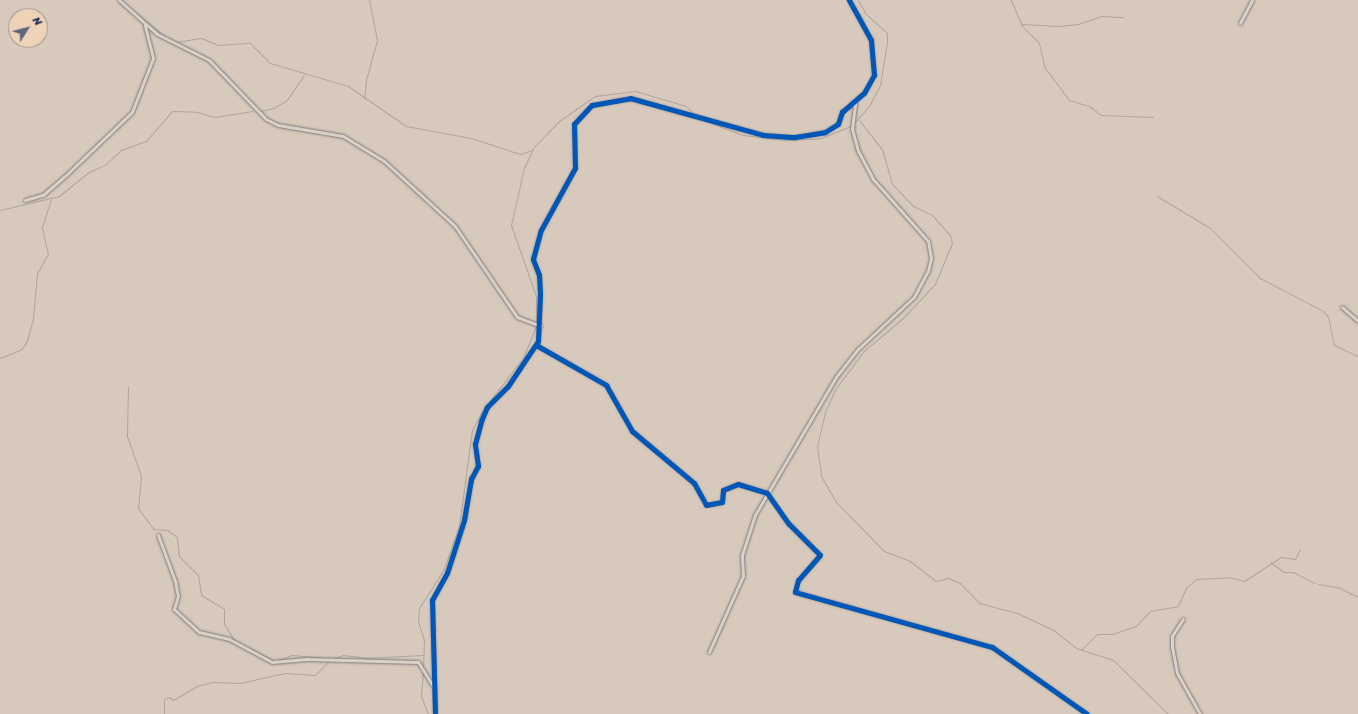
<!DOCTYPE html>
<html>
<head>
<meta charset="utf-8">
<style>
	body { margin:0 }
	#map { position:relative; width:1358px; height:714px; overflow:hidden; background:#d7c9bc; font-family:Sriracha,sans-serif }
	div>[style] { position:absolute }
	.stream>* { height:1px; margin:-0.5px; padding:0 0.5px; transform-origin:0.5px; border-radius:0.5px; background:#afa5a1 }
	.roads { filter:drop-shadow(0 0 1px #7c797c) drop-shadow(0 0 1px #7c797c) }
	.minor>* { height:3px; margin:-1.5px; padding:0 1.5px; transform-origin:1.5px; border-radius:1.5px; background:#dbd2c7 }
	.cycleway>* { height:5px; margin:-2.5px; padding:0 2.5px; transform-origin:2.5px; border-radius:2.5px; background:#0057b8 }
	span { translate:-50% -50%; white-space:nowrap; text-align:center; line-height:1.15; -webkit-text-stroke:4px #efd3b6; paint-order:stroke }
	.north { position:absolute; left:8px; top:8px; width:40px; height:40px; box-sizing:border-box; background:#efd3b6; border:1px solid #9a9193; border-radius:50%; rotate:54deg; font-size:11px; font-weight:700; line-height:16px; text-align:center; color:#1b2f5e }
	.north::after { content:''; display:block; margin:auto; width:14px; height:18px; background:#5d657f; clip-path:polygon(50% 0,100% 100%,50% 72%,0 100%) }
</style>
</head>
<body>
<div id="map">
	<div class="stream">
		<div style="left:1011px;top:0;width:28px;rotate:67deg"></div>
		<div style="left:1022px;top:26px;width:24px;rotate:45deg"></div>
		<div style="left:1039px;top:43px;width:26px;rotate:77deg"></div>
		<div style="left:1045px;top:68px;width:40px;rotate:53deg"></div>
		<div style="left:1069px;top:100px;width:21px;rotate:17deg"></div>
		<div style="left:1089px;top:106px;width:15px;rotate:37deg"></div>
		<div style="left:1101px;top:115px;width:52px;rotate:2.2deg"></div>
		<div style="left:133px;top:11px;width:42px;rotate:38.2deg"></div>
		<div style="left:1021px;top:24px;width:37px;rotate:3deg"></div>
		<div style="left:1058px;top:26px;width:20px;rotate:-6deg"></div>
		<div style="left:1078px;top:24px;width:24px;rotate:-19deg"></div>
		<div style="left:1101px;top:16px;width:22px;rotate:3deg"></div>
		<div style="left:176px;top:42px;width:25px;rotate:-9deg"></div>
		<div style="left:201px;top:38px;width:18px;rotate:22deg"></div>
		<div style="left:218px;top:45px;width:32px;rotate:-4deg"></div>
		<div style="left:250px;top:43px;width:28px;rotate:45deg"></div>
		<div style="left:270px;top:63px;width:81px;rotate:16.4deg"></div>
		<div style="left:348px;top:86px;width:70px;rotate:34.6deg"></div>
		<div style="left:406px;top:126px;width:66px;rotate:10.5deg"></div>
		<div style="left:471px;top:138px;width:52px;rotate:18.1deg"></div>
		<div style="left:520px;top:154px;width:13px;rotate:-18deg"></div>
		<div style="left:364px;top:99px;width:19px;rotate:-84deg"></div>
		<div style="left:366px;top:80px;width:41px;rotate:-74.6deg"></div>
		<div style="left:377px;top:40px;width:41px;rotate:-101.3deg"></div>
		<div style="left:260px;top:111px;width:14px;rotate:-12deg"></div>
		<div style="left:274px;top:108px;width:15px;rotate:-32deg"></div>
		<div style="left:287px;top:100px;width:30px;rotate:-56deg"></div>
		<div style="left:698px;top:118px;width:48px;rotate:20.7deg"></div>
		<div style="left:743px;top:135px;width:43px;rotate:6.6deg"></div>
		<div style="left:786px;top:140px;width:35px;rotate:-3deg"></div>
		<div style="left:821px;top:138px;width:32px;rotate:-22deg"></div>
		<div style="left:859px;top:120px;width:37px;rotate:52deg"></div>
		<div style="left:882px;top:149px;width:36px;rotate:74deg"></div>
		<div style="left:892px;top:184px;width:30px;rotate:46deg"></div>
		<div style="left:913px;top:206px;width:21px;rotate:25deg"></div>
		<div style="left:932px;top:215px;width:27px;rotate:48deg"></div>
		<div style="left:950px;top:235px;width:8px;rotate:76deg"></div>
		<div style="left:952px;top:243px;width:44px;rotate:112.5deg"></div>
		<div style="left:935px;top:284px;width:47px;rotate:133.3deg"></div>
		<div style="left:903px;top:318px;width:51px;rotate:139.8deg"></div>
		<div style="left:864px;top:351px;width:46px;rotate:127.1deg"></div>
		<div style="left:836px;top:388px;width:26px;rotate:115deg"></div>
		<div style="left:825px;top:412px;width:35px;rotate:103deg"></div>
		<div style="left:817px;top:446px;width:30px;rotate:82deg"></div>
		<div style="left:821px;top:476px;width:30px;rotate:60deg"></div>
		<div style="left:836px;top:502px;width:69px;rotate:45.6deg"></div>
		<div style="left:884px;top:551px;width:28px;rotate:21deg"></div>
		<div style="left:910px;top:561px;width:33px;rotate:38deg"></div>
		<div style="left:936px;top:581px;width:12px;rotate:-14deg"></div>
		<div style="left:948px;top:578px;width:13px;rotate:23deg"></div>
		<div style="left:960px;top:583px;width:28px;rotate:46deg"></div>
		<div style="left:979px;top:603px;width:39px;rotate:15deg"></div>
		<div style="left:1017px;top:613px;width:38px;rotate:25deg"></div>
		<div style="left:1052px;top:629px;width:31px;rotate:38deg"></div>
		<div style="left:1076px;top:648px;width:39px;rotate:18deg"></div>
		<div style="left:1113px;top:660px;width:77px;rotate:44.5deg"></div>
		<div style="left:853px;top:124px;width:24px;rotate:-48deg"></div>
		<div style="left:869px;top:106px;width:24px;rotate:-62deg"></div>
		<div style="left:880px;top:85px;width:44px;rotate:-80.8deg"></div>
		<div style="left:887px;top:42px;width:9px;rotate:-90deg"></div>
		<div style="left:887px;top:33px;width:28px;rotate:-138deg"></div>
		<div style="left:866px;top:14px;width:16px;rotate:-120deg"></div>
		<div style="left:1157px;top:196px;width:62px;rotate:31.1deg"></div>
		<div style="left:1210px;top:228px;width:71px;rotate:45deg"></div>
		<div style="left:1260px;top:278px;width:71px;rotate:27.6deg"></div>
		<div style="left:1323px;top:311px;width:8px;rotate:50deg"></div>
		<div style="left:1328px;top:317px;width:29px;rotate:78deg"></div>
		<div style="left:1334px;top:345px;width:26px;rotate:25deg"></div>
		<div style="left:0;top:210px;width:61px;rotate:-13.3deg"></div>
		<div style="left:59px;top:196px;width:36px;rotate:-39deg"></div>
		<div style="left:87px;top:173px;width:21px;rotate:-25deg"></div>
		<div style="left:106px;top:164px;width:21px;rotate:-43deg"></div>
		<div style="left:121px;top:150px;width:27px;rotate:-20deg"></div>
		<div style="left:146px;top:141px;width:40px;rotate:-49deg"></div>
		<div style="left:172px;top:111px;width:25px;rotate:2deg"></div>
		<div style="left:197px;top:112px;width:19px;rotate:16deg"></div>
		<div style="left:215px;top:117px;width:38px;rotate:-9deg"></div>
		<div style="left:536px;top:323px;width:27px;rotate:-90deg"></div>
		<div style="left:536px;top:296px;width:75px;rotate:-109.4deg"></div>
		<div style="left:511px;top:225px;width:58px;rotate:-77.2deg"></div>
		<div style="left:524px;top:168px;width:23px;rotate:-65deg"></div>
		<div style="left:534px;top:147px;width:36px;rotate:-46deg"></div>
		<div style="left:559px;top:121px;width:44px;rotate:-34.8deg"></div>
		<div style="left:595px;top:96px;width:40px;rotate:-7.1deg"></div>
		<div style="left:635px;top:91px;width:53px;rotate:16.4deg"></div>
		<div style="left:686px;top:106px;width:13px;rotate:45deg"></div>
		<div style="left:0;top:358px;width:24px;rotate:-22deg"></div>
		<div style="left:22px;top:349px;width:9px;rotate:-58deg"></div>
		<div style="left:27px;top:341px;width:24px;rotate:-75deg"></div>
		<div style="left:33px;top:318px;width:45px;rotate:-84.9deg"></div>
		<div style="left:37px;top:273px;width:22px;rotate:-60deg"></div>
		<div style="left:48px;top:254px;width:28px;rotate:-103deg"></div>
		<div style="left:42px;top:227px;width:29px;rotate:-72deg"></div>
		<div style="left:128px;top:387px;width:49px;rotate:91.2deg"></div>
		<div style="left:127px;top:436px;width:42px;rotate:70.7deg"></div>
		<div style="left:141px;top:476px;width:32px;rotate:95deg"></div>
		<div style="left:138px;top:508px;width:26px;rotate:54deg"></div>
		<div style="left:153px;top:529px;width:14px;rotate:4deg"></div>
		<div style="left:167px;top:530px;width:12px;rotate:35deg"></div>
		<div style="left:177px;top:537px;width:19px;rotate:84deg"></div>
		<div style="left:179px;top:556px;width:27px;rotate:45deg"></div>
		<div style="left:198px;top:575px;width:20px;rotate:81deg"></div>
		<div style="left:201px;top:595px;width:27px;rotate:31deg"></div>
		<div style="left:224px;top:609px;width:15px;rotate:90deg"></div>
		<div style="left:224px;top:624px;width:19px;rotate:58deg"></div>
		<div style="left:1270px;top:562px;width:17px;rotate:36deg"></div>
		<div style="left:1284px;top:572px;width:9px"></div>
		<div style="left:1293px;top:572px;width:25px;rotate:27deg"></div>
		<div style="left:1318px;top:584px;width:22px;rotate:10deg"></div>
		<div style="left:1340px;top:588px;width:20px;rotate:27deg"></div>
		<div style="left:251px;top:649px;width:25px;rotate:27deg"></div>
		<div style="left:1081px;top:650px;width:23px;rotate:-45deg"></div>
		<div style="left:1097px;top:634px;width:15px"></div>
		<div style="left:1112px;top:634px;width:25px;rotate:-18deg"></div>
		<div style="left:1136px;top:626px;width:21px;rotate:-47deg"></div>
		<div style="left:1150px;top:611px;width:28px;rotate:-10deg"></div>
		<div style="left:1178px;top:606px;width:20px;rotate:-66deg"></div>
		<div style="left:1186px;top:588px;width:13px;rotate:-42deg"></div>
		<div style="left:1196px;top:579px;width:33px;rotate:-3deg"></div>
		<div style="left:1229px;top:577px;width:16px;rotate:15deg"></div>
		<div style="left:1244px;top:581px;width:44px;rotate:-33deg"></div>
		<div style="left:1281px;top:557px;width:14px;rotate:8deg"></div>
		<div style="left:1295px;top:559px;width:11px;rotate:-63deg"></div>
		<div style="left:332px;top:659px;width:12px;rotate:-20deg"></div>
		<div style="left:343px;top:655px;width:23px;rotate:7deg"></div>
		<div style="left:366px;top:658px;width:57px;rotate:-3deg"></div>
		<div style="left:278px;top:660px;width:15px;rotate:-20deg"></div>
		<div style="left:292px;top:655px;width:33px;rotate:5deg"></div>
		<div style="left:423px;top:669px;width:29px;rotate:-88deg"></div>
		<div style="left:424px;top:640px;width:19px;rotate:-108deg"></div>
		<div style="left:418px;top:622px;width:14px;rotate:-86deg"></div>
		<div style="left:419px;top:608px;width:46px;rotate:-57.3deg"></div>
		<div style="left:444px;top:569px;width:46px;rotate:-70.8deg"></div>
		<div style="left:459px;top:526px;width:97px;rotate:-82.3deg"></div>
		<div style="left:472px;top:430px;width:21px;rotate:-62deg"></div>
		<div style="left:482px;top:411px;width:67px;rotate:-52.3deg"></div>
		<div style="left:523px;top:358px;width:35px;rotate:-68deg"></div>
		<div style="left:423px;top:672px;width:24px;rotate:95deg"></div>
		<div style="left:421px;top:696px;width:19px;rotate:69deg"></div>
		<div style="left:164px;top:714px;width:15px;rotate:-90deg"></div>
		<div style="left:164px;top:699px;width:5px;rotate:-22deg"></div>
		<div style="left:169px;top:697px;width:5px;rotate:37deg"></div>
		<div style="left:173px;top:700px;width:28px;rotate:-30deg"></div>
		<div style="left:197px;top:686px;width:16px;rotate:-15deg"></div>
		<div style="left:212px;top:682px;width:28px;rotate:2deg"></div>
		<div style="left:240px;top:683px;width:46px;rotate:-12.5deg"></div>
		<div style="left:285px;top:673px;width:30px;rotate:4deg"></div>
		<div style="left:315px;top:675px;width:21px;rotate:-45deg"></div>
	</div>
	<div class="roads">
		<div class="minor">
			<div style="left:119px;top:0;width:51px;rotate:41.8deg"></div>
			<div style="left:157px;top:34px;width:58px;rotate:26.6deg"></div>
			<div style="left:209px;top:60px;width:82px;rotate:46deg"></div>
			<div style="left:266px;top:119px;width:13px;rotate:27deg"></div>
			<div style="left:278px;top:125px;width:66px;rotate:9.6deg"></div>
			<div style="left:343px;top:136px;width:48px;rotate:31.4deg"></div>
			<div style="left:384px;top:161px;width:96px;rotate:42.5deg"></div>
			<div style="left:455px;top:226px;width:110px;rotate:55.7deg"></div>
			<div style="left:517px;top:317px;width:25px;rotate:21deg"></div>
			<div style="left:1240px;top:23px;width:26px;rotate:-62deg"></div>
			<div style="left:25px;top:200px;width:19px;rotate:-16deg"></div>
			<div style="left:43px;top:195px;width:28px;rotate:-41deg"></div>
			<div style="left:64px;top:177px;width:94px;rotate:-43.7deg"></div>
			<div style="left:132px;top:112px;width:58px;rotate:-68.7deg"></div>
			<div style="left:153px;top:58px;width:34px;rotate:-104deg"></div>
			<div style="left:1342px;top:307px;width:21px;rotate:41deg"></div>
			<div style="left:536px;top:345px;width:81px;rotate:29.7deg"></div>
			<div style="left:606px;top:385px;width:53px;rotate:60.5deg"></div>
			<div style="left:632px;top:431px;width:81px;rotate:40deg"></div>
			<div style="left:694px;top:483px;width:25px;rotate:61deg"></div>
			<div style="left:706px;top:505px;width:16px;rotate:-11deg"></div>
			<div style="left:722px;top:502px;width:12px;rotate:-85deg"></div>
			<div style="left:723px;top:490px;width:16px;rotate:-22deg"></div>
			<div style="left:738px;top:484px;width:30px;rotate:17deg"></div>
			<div style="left:767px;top:493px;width:37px;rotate:55deg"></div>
			<div style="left:788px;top:523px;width:45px;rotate:45deg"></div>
			<div style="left:820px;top:555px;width:33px;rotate:131deg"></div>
			<div style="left:798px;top:580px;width:12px;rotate:104deg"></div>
			<div style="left:795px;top:592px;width:205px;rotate:15.6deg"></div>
			<div style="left:992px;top:647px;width:116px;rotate:35.2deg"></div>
			<div style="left:158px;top:535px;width:49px;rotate:69.7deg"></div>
			<div style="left:175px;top:581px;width:15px;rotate:79deg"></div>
			<div style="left:178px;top:596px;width:14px;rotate:107deg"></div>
			<div style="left:174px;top:609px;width:34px;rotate:43deg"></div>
			<div style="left:199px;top:632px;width:31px;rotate:13deg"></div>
			<div style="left:229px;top:639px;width:49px;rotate:28.1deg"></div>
			<div style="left:272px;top:662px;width:35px;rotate:-5deg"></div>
			<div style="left:307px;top:659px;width:111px;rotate:1.5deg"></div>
			<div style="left:418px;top:662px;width:28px;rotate:58deg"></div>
			<div style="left:1183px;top:619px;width:20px;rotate:123deg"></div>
			<div style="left:1172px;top:636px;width:11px;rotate:90deg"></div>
			<div style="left:1172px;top:647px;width:26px;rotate:79deg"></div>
			<div style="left:1177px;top:673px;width:47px;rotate:60.7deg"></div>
			<div style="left:709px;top:652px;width:83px;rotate:-65.9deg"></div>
			<div style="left:743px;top:576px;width:21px;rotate:-93deg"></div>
			<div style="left:742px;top:555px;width:42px;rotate:-72deg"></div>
			<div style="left:755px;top:515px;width:160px;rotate:-59.6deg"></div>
			<div style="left:836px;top:377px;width:36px;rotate:-52deg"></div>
			<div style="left:858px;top:349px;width:76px;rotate:-42.9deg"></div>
			<div style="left:914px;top:297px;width:30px;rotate:-62deg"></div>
			<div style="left:928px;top:271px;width:13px;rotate:-77deg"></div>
			<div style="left:931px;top:258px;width:17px;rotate:-100deg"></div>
			<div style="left:928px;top:241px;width:83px;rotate:-131.6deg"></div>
			<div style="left:873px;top:179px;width:32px;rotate:-118deg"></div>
			<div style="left:858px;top:151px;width:23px;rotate:-105deg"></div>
			<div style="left:852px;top:129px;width:26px;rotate:-83deg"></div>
			<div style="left:435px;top:714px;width:114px;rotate:-91.5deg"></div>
			<div style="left:432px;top:600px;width:31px;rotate:-61deg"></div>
			<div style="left:447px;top:573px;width:56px;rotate:-72.2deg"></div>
			<div style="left:464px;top:520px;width:42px;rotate:-80.3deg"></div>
			<div style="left:471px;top:479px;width:15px;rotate:-62deg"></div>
			<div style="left:478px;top:466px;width:22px;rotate:-98deg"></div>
			<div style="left:475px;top:444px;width:24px;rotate:-75deg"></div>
			<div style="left:481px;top:421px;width:15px;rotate:-67deg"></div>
			<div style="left:487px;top:407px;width:30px;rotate:-45deg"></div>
			<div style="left:508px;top:386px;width:54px;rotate:-56.3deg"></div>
			<div style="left:538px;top:341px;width:47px;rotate:-87.6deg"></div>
			<div style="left:540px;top:294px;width:19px;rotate:-93deg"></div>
			<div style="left:539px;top:275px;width:17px;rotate:-111deg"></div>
			<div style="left:533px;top:259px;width:30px;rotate:-75deg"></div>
			<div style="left:541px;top:230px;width:71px;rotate:-61.3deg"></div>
			<div style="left:575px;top:168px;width:44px;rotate:-91.3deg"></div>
			<div style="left:574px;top:124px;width:26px;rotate:-47deg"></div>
			<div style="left:592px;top:105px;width:39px;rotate:-10deg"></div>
			<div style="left:630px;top:98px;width:138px;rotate:15.5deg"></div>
			<div style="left:763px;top:135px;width:32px;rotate:4deg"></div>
			<div style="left:795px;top:137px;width:30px;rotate:-9deg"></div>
			<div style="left:825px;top:132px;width:15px;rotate:-32deg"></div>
			<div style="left:838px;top:124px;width:13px;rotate:-72deg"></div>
			<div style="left:842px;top:112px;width:29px;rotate:-41deg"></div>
			<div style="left:864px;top:93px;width:21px;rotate:-61deg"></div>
			<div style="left:874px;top:75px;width:35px;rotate:-95deg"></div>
			<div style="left:871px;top:40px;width:46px;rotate:-118.8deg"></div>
		</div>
	</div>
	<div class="cycleway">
		<div style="left:536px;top:345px;width:81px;rotate:29.7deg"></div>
		<div style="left:606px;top:385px;width:53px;rotate:60.5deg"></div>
		<div style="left:632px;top:431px;width:81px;rotate:40deg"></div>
		<div style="left:694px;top:483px;width:25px;rotate:61deg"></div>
		<div style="left:706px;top:505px;width:16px;rotate:-11deg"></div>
		<div style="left:722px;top:502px;width:12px;rotate:-85deg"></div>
		<div style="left:723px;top:490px;width:16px;rotate:-22deg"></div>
		<div style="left:738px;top:484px;width:30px;rotate:17deg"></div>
		<div style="left:767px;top:493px;width:37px;rotate:55deg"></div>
		<div style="left:788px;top:523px;width:45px;rotate:45deg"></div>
		<div style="left:820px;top:555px;width:33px;rotate:131deg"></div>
		<div style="left:798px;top:580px;width:12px;rotate:104deg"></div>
		<div style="left:795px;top:592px;width:205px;rotate:15.6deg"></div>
		<div style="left:992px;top:647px;width:116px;rotate:35.2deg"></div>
		<div style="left:435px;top:714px;width:114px;rotate:-91.5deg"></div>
		<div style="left:432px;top:600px;width:31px;rotate:-61deg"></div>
		<div style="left:447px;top:573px;width:56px;rotate:-72.2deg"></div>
		<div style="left:464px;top:520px;width:42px;rotate:-80.3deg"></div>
		<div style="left:471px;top:479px;width:15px;rotate:-62deg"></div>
		<div style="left:478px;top:466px;width:22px;rotate:-98deg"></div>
		<div style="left:475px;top:444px;width:24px;rotate:-75deg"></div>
		<div style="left:481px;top:421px;width:15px;rotate:-67deg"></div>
		<div style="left:487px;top:407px;width:30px;rotate:-45deg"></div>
		<div style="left:508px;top:386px;width:54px;rotate:-56.3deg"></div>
		<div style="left:538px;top:341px;width:47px;rotate:-87.6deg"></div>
		<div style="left:540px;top:294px;width:19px;rotate:-93deg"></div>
		<div style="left:539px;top:275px;width:17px;rotate:-111deg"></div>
		<div style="left:533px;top:259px;width:30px;rotate:-75deg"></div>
		<div style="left:541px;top:230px;width:71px;rotate:-61.3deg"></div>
		<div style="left:575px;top:168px;width:44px;rotate:-91.3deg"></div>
		<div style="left:574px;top:124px;width:26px;rotate:-47deg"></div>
		<div style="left:592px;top:105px;width:39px;rotate:-10deg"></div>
		<div style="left:630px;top:98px;width:138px;rotate:15.5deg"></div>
		<div style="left:763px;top:135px;width:32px;rotate:4deg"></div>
		<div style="left:795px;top:137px;width:30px;rotate:-9deg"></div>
		<div style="left:825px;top:132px;width:15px;rotate:-32deg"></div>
		<div style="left:838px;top:124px;width:13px;rotate:-72deg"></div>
		<div style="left:842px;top:112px;width:29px;rotate:-41deg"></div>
		<div style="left:864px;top:93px;width:21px;rotate:-61deg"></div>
		<div style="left:874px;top:75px;width:35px;rotate:-95deg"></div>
		<div style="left:871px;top:40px;width:46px;rotate:-118.8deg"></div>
	</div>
	<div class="north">N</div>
</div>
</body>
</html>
